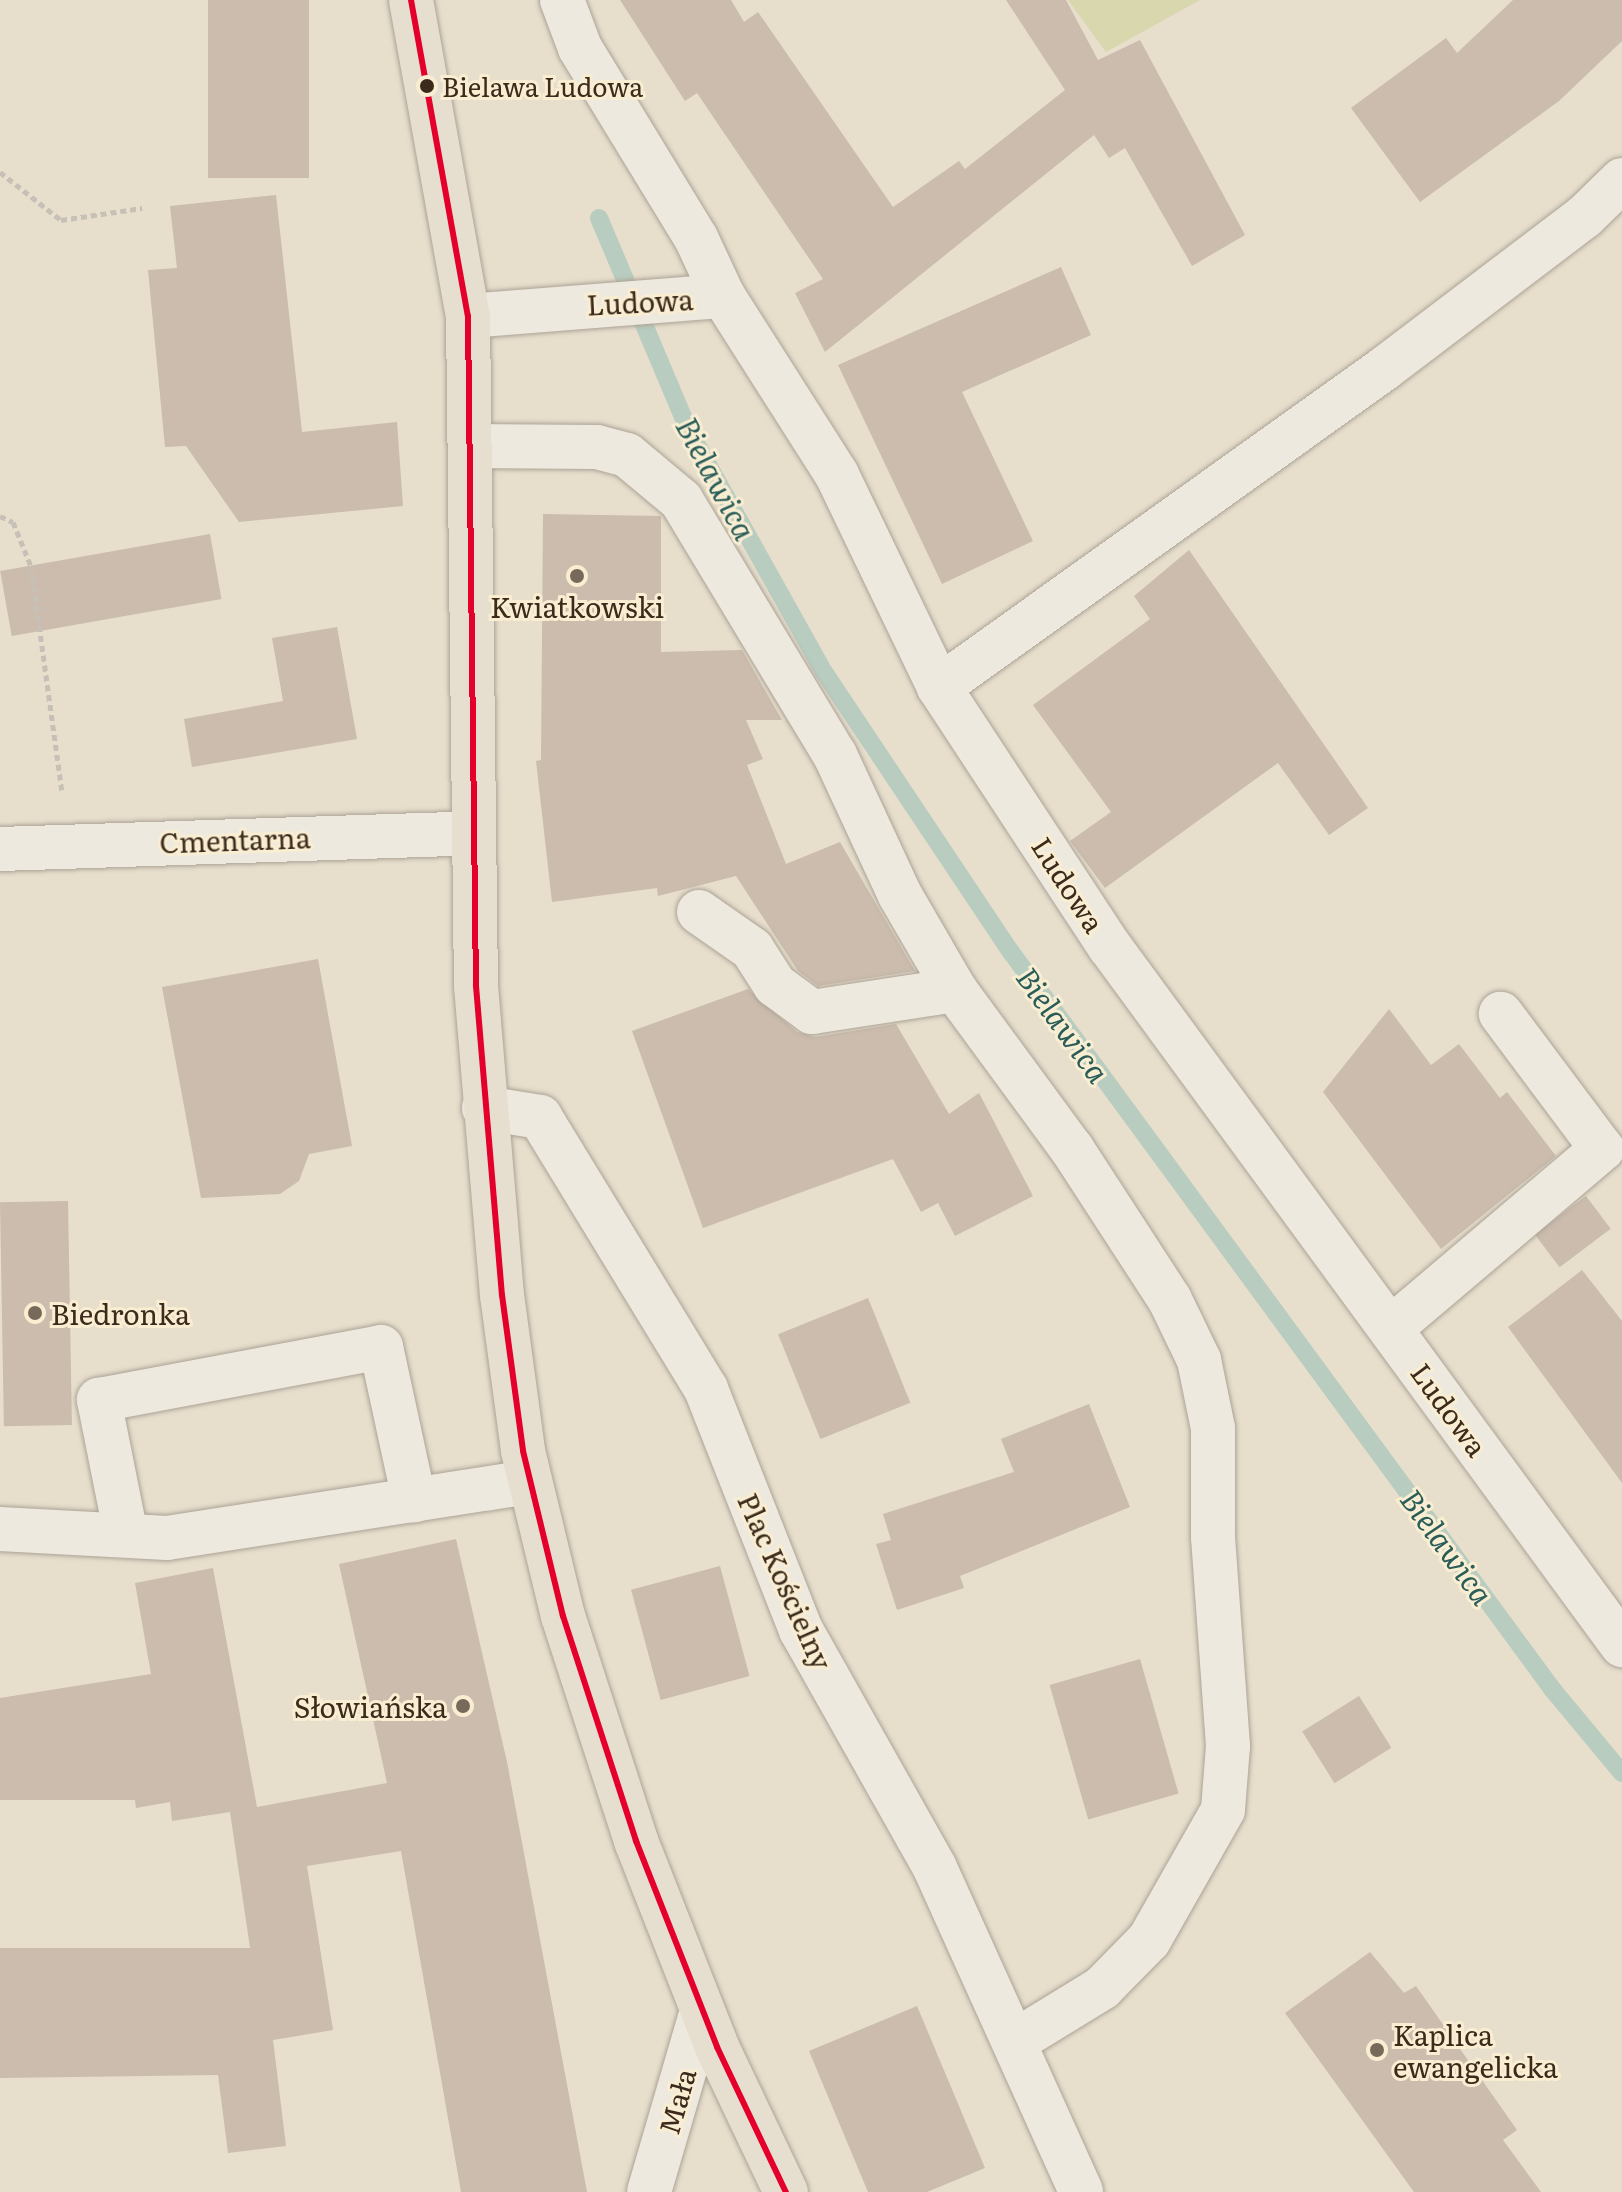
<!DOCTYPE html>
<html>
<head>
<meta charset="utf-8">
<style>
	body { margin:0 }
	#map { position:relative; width:1622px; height:2192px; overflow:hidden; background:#e7decc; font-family:Literata,serif }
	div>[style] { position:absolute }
	.green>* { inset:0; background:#d8d7ad }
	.stream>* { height:18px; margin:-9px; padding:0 9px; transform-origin:9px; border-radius:9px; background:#b8ccbf }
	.building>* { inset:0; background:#cbbcad; transform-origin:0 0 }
	.path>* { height:5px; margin-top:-2.5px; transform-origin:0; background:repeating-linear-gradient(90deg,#c7c0b6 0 6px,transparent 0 10px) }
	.roads { filter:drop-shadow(0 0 2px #aca396) drop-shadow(0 0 2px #aca396) }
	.minor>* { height:44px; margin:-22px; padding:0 22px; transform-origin:22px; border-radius:22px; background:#eee9df }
	.major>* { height:44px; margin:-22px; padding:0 22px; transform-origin:22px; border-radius:22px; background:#e6dfcf }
	.bus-1>* { height:6px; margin:-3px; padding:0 3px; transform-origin:3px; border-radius:3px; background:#e4002b }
	.dots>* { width:22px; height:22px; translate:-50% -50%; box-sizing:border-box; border:4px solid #f9edd2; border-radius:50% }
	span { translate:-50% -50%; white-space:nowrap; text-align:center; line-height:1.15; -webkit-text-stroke:6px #f9edd2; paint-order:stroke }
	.bus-label { font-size:26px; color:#3c2b1c }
	.left { translate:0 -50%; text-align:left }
	.street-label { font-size:28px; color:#3c2b1c }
	.poi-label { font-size:28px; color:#3c2b1c }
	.right { translate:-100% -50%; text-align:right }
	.water-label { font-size:30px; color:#2a5d59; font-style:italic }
</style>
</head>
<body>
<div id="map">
	<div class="green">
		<div style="clip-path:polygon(1068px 0,1200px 0,1106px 52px)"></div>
	</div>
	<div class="stream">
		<div style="left:599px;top:218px;width:229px;rotate:67.1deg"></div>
		<div style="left:688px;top:429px;width:278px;rotate:60.8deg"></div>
		<div style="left:824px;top:672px;width:337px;rotate:56.3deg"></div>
		<div style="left:1011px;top:952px;width:916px;rotate:53.71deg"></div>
		<div style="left:1553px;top:1690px;width:108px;rotate:50.3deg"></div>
	</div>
	<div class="building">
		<div style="left:208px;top:0;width:101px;height:178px"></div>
		<div style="clip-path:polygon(620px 0,731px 0,744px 22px,758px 12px,893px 207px,959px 161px,965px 169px,1065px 90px,1006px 0,1066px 0,1098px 60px,1140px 40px,1245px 235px,1192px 266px,1125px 148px,1109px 158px,1094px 135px,825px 352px,795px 293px,823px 279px,697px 93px,685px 101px)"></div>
		<div style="clip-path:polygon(1513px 0,1622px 0,1622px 41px,1559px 101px,1420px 202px,1351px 108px,1446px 38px,1457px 53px)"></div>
		<div style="clip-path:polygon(276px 195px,302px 432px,397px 422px,403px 506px,239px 522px,186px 446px,165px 447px,148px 270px,177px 268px,170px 206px)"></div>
		<div style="clip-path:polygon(1061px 267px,1091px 335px,962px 392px,1033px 541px,942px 584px,838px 365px)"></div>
		<div style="clip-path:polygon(543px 514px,661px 516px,661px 652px,742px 650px,782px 720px,746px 720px,763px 759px,747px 765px,786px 864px,840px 842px,915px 971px,818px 986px,798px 971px,736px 876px,658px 896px,657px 888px,552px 902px,536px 761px,541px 760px)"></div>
		<div style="left:210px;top:534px;width:66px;height:213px;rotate:80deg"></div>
		<div style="clip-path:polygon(1189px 550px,1368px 808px,1329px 835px,1278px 763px,1105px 888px,1070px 841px,1111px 812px,1033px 705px,1150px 619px,1134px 596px)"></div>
		<div style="clip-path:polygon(337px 627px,357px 739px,192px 767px,184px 719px,283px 701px,272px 638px)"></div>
		<div style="clip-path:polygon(318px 959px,352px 1146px,309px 1154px,299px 1181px,280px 1194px,201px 1198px,162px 987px)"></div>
		<div style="clip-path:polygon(748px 989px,797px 1032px,815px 1037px,896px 1024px,949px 1114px,979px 1093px,1033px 1196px,955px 1236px,938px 1203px,921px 1212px,893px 1159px,703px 1228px,632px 1031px)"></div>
		<div style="clip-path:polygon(1389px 1009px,1431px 1065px,1459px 1044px,1500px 1098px,1507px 1092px,1556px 1156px,1441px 1249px,1323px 1092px)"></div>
		<div style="left:1586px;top:1196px;width:41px;height:64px;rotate:53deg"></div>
		<div style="left:68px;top:1201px;width:224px;height:68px;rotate:89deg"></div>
		<div style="clip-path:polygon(1582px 1270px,1622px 1321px,1622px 1483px,1508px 1327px)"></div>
		<div style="left:868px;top:1298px;width:113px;height:97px;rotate:68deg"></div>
		<div style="clip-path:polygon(1089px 1404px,1130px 1507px,960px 1576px,964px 1588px,897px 1610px,876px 1544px,891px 1540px,883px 1514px,1014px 1472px,1001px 1439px)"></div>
		<div style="clip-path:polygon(456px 1539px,507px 1762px,587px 2192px,461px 2192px,401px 1851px,307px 1866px,333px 2030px,273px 2040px,286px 2146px,228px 2153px,218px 2075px,0 2078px,0 1948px,250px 1948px,230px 1812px,172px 1821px,170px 1802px,136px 1808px,135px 1800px,0 1800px,0 1698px,151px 1674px,135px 1583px,213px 1568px,257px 1807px,387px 1783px,339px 1564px)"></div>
		<div style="left:720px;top:1566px;width:114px;height:92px;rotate:75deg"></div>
		<div style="left:1140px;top:1659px;width:140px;height:94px;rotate:74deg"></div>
		<div style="left:1359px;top:1696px;width:61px;height:67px;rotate:58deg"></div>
		<div style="clip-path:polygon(1370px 1952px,1404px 1993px,1416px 1986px,1517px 2130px,1503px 2140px,1541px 2192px,1414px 2192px,1285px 2013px)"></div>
		<div style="clip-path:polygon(917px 2006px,985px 2168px,927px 2192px,868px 2192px,809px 2051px)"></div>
	</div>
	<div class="path">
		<div style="left:0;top:172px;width:78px;rotate:38.2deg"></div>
		<div style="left:61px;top:220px;width:82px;rotate:-8.4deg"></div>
		<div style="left:0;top:516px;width:14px;rotate:25deg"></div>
		<div style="left:13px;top:522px;width:48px;rotate:67.8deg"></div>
		<div style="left:31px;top:566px;width:229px;rotate:82.2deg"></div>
	</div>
	<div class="roads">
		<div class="minor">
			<div style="left:562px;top:0;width:51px;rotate:69.4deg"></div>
			<div style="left:580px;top:48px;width:223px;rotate:58.6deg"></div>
			<div style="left:696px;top:238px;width:64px;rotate:65deg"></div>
			<div style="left:468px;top:316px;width:256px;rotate:-4.5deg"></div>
			<div style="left:723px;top:296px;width:212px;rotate:57.5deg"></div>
			<div style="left:837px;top:475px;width:235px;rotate:64.3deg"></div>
			<div style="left:939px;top:687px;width:311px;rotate:56.7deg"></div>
			<div style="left:1110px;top:947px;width:866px;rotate:53.74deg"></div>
			<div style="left:470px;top:446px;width:127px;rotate:0.5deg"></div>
			<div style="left:597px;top:447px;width:31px;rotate:15deg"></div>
			<div style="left:627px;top:455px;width:70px;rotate:39.8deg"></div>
			<div style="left:681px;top:500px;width:298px;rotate:58.9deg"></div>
			<div style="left:835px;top:755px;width:154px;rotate:65.1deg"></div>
			<div style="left:900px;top:895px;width:110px;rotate:59.9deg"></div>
			<div style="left:939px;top:687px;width:548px;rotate:-35.57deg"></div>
			<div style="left:1385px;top:368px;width:250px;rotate:-37.2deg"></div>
			<div style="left:1584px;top:217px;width:53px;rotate:-44.2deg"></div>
			<div style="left:0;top:849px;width:470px;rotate:-1.9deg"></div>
			<div style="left:699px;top:912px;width:65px;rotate:34.9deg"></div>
			<div style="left:752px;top:949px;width:43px;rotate:57.4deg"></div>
			<div style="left:775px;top:985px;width:46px;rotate:36.1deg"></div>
			<div style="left:812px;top:1012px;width:145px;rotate:-8.7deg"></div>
			<div style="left:955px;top:990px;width:197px;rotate:53.7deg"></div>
			<div style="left:1072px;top:1149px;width:180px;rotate:57deg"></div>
			<div style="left:1170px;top:1300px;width:67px;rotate:64.2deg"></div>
			<div style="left:1199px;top:1360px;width:69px;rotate:78.4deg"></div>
			<div style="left:1213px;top:1428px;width:109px;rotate:90deg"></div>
			<div style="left:1213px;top:1537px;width:210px;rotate:85.9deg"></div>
			<div style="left:1228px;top:1746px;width:64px;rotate:94.5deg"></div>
			<div style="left:1223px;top:1810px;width:150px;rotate:119.6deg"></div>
			<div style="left:1149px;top:1940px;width:67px;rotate:134.4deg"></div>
			<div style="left:1102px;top:1988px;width:100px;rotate:148.5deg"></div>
			<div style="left:484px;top:1108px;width:57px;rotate:9.1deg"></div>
			<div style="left:540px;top:1117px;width:319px;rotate:58.6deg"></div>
			<div style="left:706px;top:1389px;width:259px;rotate:68.5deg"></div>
			<div style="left:801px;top:1630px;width:273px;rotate:60.6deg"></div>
			<div style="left:935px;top:1868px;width:355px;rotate:65.7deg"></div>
			<div style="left:1391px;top:1328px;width:277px;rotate:-40.3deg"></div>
			<div style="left:1602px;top:1149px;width:169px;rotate:-126.8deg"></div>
			<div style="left:0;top:1529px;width:167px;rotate:3.1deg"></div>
			<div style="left:167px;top:1538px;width:366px;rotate:-8.8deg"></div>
			<div style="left:126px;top:1535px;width:138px;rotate:-101.3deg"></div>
			<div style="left:99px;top:1400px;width:287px;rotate:-10.6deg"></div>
			<div style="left:381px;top:1347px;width:157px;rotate:77.8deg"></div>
			<div style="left:649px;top:2192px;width:189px;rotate:-73.7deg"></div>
		</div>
		<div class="major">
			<div style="left:411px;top:0;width:321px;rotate:79.8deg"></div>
			<div style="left:468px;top:316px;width:670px;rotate:89.32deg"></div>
			<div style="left:476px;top:986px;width:310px;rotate:85.2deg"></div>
			<div style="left:502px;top:1295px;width:157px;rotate:82.3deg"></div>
			<div style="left:523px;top:1451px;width:170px;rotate:76.4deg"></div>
			<div style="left:563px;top:1616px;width:237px;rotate:72deg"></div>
			<div style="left:636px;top:1841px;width:221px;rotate:68.5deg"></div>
			<div style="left:717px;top:2047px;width:161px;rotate:64.6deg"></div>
		</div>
	</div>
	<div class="bus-1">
		<div style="left:411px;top:0;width:321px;rotate:79.8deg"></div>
		<div style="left:468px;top:316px;width:670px;rotate:89.32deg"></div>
		<div style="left:476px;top:986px;width:310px;rotate:85.2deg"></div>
		<div style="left:502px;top:1295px;width:157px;rotate:82.3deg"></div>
		<div style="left:523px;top:1451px;width:170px;rotate:76.4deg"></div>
		<div style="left:563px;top:1616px;width:237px;rotate:72deg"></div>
		<div style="left:636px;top:1841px;width:221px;rotate:68.5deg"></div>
		<div style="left:717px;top:2047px;width:161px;rotate:64.6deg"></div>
	</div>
	<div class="dots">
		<div style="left:427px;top:86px;background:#3c2b1c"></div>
		<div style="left:577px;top:576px;background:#786a5a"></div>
		<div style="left:35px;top:1313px;background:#786a5a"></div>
		<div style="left:463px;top:1706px;background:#786a5a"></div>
		<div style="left:1377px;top:2050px;background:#786a5a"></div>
	</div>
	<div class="bus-label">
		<span class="left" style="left:442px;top:86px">Bielawa Ludowa</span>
	</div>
	<div class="street-label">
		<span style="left:640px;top:301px;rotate:-3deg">Ludowa</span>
		<span style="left:235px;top:839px;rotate:-2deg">Cmentarna</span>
		<span style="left:1069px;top:884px;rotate:57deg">Ludowa</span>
		<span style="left:1450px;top:1409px;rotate:54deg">Ludowa</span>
		<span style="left:786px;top:1581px;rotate:66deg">Plac Kościelny</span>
		<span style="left:676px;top:2101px;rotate:-74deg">Mała</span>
	</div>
	<div class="poi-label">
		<span style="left:577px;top:606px">Kwiatkowski</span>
		<span class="left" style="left:51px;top:1313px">Biedronka</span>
		<span class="right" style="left:447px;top:1706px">Słowiańska</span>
		<span class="left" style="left:1393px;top:2050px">Kaplica<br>ewangelicka</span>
	</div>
	<div class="water-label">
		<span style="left:717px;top:478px;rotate:62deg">Bielawica</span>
		<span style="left:1064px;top:1024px;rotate:54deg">Bielawica</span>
		<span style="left:1448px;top:1546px;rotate:54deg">Bielawica</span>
	</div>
</div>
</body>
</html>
